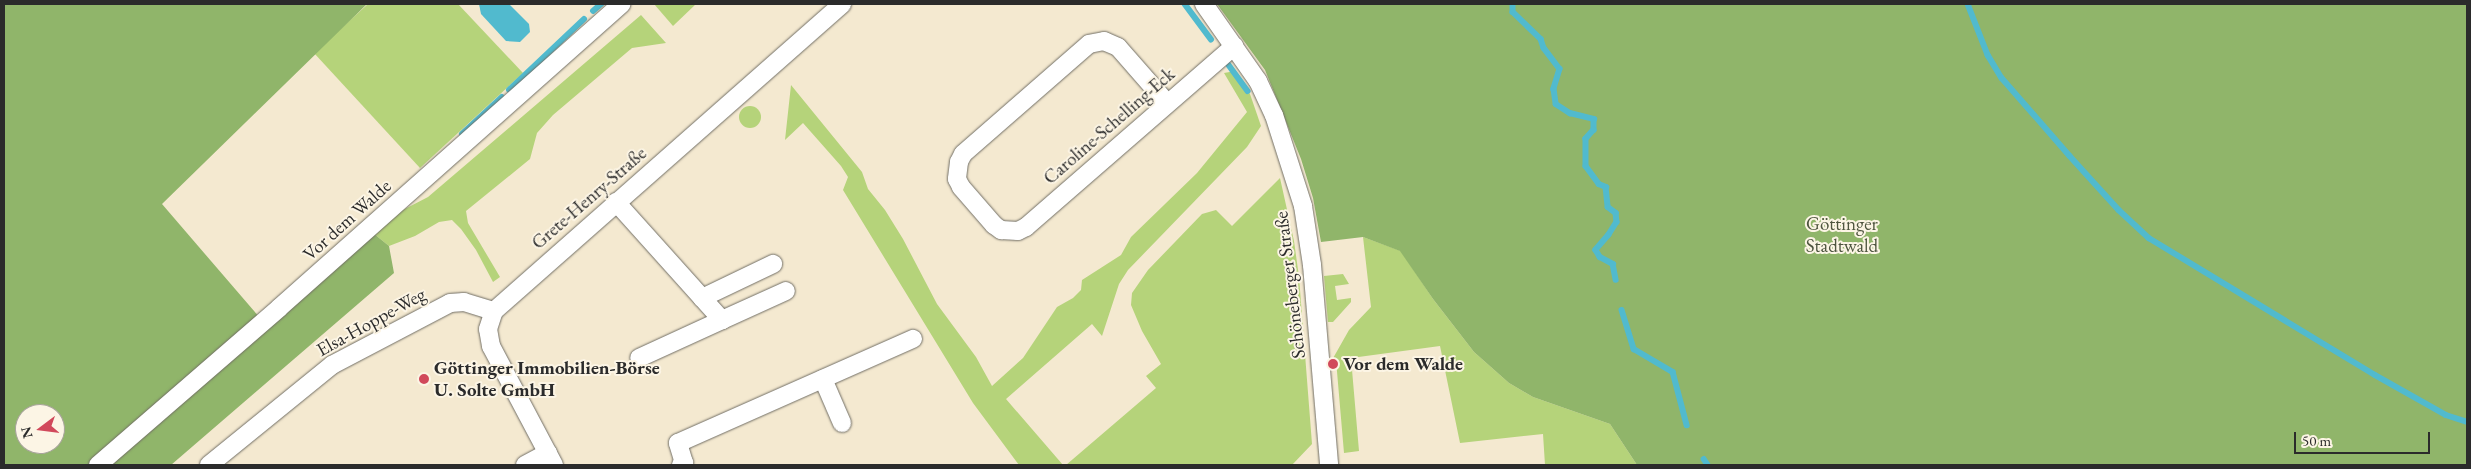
<!DOCTYPE html>
<html>
<head>
<meta charset="utf-8">
<style>
	body { margin:0 }
	#map { position:relative; width:2471px; height:469px; overflow:hidden; background:#f4e9d0; font-family:"EB Garamond",serif }
	div>[style] { position:absolute }
	.green>* { inset:0; background:#b5d37a }
	.round { border-radius:50% }
	.forest>* { inset:0; background:#90b56a }
	.water>* { inset:0; background:#51bace }
	.stream>* { height:5.5px; margin:-2.75px; padding:0 2.75px; transform-origin:2.75px; border-radius:2.75px; background:#51bace }
	.roads { filter:drop-shadow(0 0 1px #716e65) drop-shadow(0 0 1px #716e65) }
	.minor>* { height:18px; margin:-9px; padding:0 9px; transform-origin:9px; border-radius:9px; background:#fff }
	.dots>* { width:14px; height:14px; translate:-50% -50%; box-sizing:border-box; border:2px solid #fcf5e5; border-radius:50% }
	span { translate:-50% -50%; white-space:nowrap; text-align:center; line-height:1.15; -webkit-text-stroke:4px #fcf5e5; paint-order:stroke }
	.street-label { font-size:19px; color:#2b2b2b }
	.park-label { font-size:19px; color:#4e553f }
	.poi-label { font-size:19px; color:#2b2b2b; font-weight:700 }
	.left { translate:0 -50%; text-align:left }
	.frame { position:absolute; inset:0; border:5px solid #2b2b2b; pointer-events:none }
	.north { position:absolute; left:15px; top:404px; width:50px; height:50px; box-sizing:border-box; background:#fcf5e5; border:1px solid #a8a49b; border-radius:50%; rotate:255deg; font-size:14px; font-weight:700; line-height:20px; text-align:center; color:#2b2b2b }
	.north::after { content:''; display:block; margin:auto; width:18px; height:22px; background:#d1495b; clip-path:polygon(50% 0,100% 100%,50% 72%,0 100%) }
	.scale { position:absolute; left:2294px; top:432px; width:136px; height:22px; box-sizing:border-box; border:2px solid #2b2b2b; border-top:0; padding-left:6px; font-size:15px; line-height:18px; white-space:nowrap; color:#2b2b2b; -webkit-text-stroke:4px #fcf5e5; paint-order:stroke }
</style>
</head>
<body>
<div id="map">
	<div class="green">
		<div style="clip-path:polygon(368px 4px,458px 4px,523px 73px,420px 168px,314px 53px)"></div>
		<div style="clip-path:polygon(654px 4px,696px 4px,673px 26px)"></div>
		<div style="clip-path:polygon(641px 15px,666px 43px,632px 48px,553px 115px,537px 133px,530px 159px,466px 211px,468px 223px,500px 277px,493px 282px,476px 250px,461px 229px,452px 220px,439px 222px,415px 236px,389px 246px,373px 233px,399px 212px,428px 197px)"></div>
		<div style="clip-path:polygon(1235px 71px,1250px 94px,1261px 126px,1247px 147px,1128px 270px,1119px 284px,1102px 336px,1092px 324px,1006px 399px,1063px 465px,1019px 465px,973px 403px,843px 190px,848px 177px,841px 166px,803px 123px,785px 140px,791px 85px,862px 172px,868px 189px,885px 210px,903px 239px,937px 304px,976px 357px,992px 386px,1023px 358px,1057px 307px,1073px 298px,1081px 290px,1082px 280px,1121px 255px,1131px 237px,1197px 173px,1247px 112px,1224px 73px)"></div>
		<div class="round" style="left:739px;top:106px;width:22px;height:22px"></div>
		<div style="clip-path:polygon(1280px 178px,1294px 241px,1299px 277px,1312px 444px,1292px 465px,1066px 465px,1156px 388px,1146px 376px,1161px 364px,1142px 331px,1131px 305px,1132px 293px,1148px 270px,1202px 214px,1216px 210px,1232px 226px)"></div>
		<div style="clip-path:polygon(1363px 237px,1401px 251px,1433px 299px,1474px 352px,1509px 383px,1533px 397px,1610px 424px,1637px 465px,1545px 465px,1543px 434px,1460px 443px,1440px 346px,1351px 358px,1359px 451px,1344px 453px,1336px 360px,1332px 360px,1349px 330px,1371px 307px)"></div>
		<div style="clip-path:polygon(1343px 274px,1349px 284px,1335px 286px,1337px 300px,1351px 298px,1351px 302px,1333px 322px,1328px 322px,1324px 276px)"></div>
	</div>
	<div class="forest">
		<div style="clip-path:polygon(evenodd,4px 4px,367px 4px,162px 204px,266px 325px,373px 233px,389px 246px,394px 273px,171px 465px,4px 465px,4px 4px,25px 414px,55px 414px,55px 444px,25px 444px,25px 414px)"></div>
		<div style="clip-path:polygon(1217px 4px,2467px 4px,2467px 465px,1637px 465px,1610px 424px,1533px 397px,1509px 383px,1474px 352px,1433px 299px,1400px 251px,1363px 237px,1321px 242px,1313px 198px,1301px 159px,1265px 70px)"></div>
	</div>
	<div class="water">
		<div style="clip-path:polygon(479px 4px,509px 4px,529px 24px,530px 32px,520px 42px,506px 41px,481px 14px)"></div>
	</div>
	<div class="stream">
		<div style="left:1185px;top:4px;width:44px;rotate:53.4deg"></div>
		<div style="left:1513px;top:4px;width:8px;rotate:90deg"></div>
		<div style="left:1513px;top:12px;width:39px;rotate:44deg"></div>
		<div style="left:1541px;top:39px;width:9px;rotate:72deg"></div>
		<div style="left:1544px;top:48px;width:26px;rotate:53deg"></div>
		<div style="left:1560px;top:69px;width:21px;rotate:107deg"></div>
		<div style="left:1554px;top:89px;width:15px;rotate:82deg"></div>
		<div style="left:1556px;top:104px;width:17px;rotate:33deg"></div>
		<div style="left:1570px;top:113px;width:25px;rotate:14deg"></div>
		<div style="left:1594px;top:119px;width:11px;rotate:90deg"></div>
		<div style="left:1594px;top:130px;width:12px;rotate:132deg"></div>
		<div style="left:1586px;top:139px;width:27px;rotate:90deg"></div>
		<div style="left:1586px;top:166px;width:22px;rotate:54deg"></div>
		<div style="left:1599px;top:184px;width:8px;rotate:23deg"></div>
		<div style="left:1606px;top:187px;width:20px;rotate:84deg"></div>
		<div style="left:1608px;top:207px;width:10px;rotate:37deg"></div>
		<div style="left:1616px;top:213px;width:9px;rotate:84deg"></div>
		<div style="left:1617px;top:222px;width:15px;rotate:122deg"></div>
		<div style="left:1609px;top:235px;width:20px;rotate:131deg"></div>
		<div style="left:1596px;top:250px;width:8px;rotate:60deg"></div>
		<div style="left:1600px;top:257px;width:15px;rotate:28deg"></div>
		<div style="left:1613px;top:264px;width:16px;rotate:79deg"></div>
		<div style="left:1968px;top:4px;width:55px;rotate:68.6deg"></div>
		<div style="left:1988px;top:55px;width:27px;rotate:59deg"></div>
		<div style="left:2002px;top:78px;width:103px;rotate:48.9deg"></div>
		<div style="left:2070px;top:156px;width:73px;rotate:47.8deg"></div>
		<div style="left:2119px;top:210px;width:41px;rotate:43deg"></div>
		<div style="left:2149px;top:238px;width:264px;rotate:31.2deg"></div>
		<div style="left:2375px;top:375px;width:81px;rotate:29.4deg"></div>
		<div style="left:2446px;top:415px;width:22px;rotate:18deg"></div>
		<div style="left:593px;top:11px;width:11px;rotate:-41deg"></div>
		<div style="left:1229px;top:65px;width:32px;rotate:54deg"></div>
		<div style="left:509px;top:90px;width:103px;rotate:-43.4deg"></div>
		<div style="left:462px;top:134px;width:54px;rotate:-42.8deg"></div>
		<div style="left:1622px;top:310px;width:41px;rotate:72.9deg"></div>
		<div style="left:1634px;top:349px;width:45px;rotate:30.5deg"></div>
		<div style="left:1673px;top:372px;width:55px;rotate:75.2deg"></div>
		<div style="left:1704px;top:459px;width:7px;rotate:56deg"></div>
	</div>
	<div class="roads">
		<div class="minor">
			<div style="left:1204px;top:4px;width:94px;rotate:55deg"></div>
			<div style="left:1258px;top:81px;width:38px;rotate:65deg"></div>
			<div style="left:1274px;top:115px;width:96px;rotate:72.3deg"></div>
			<div style="left:1303px;top:206px;width:60px;rotate:81.3deg"></div>
			<div style="left:1312px;top:265px;width:201px;rotate:85.1deg"></div>
			<div style="left:1167px;top:103px;width:74px;rotate:-131.2deg"></div>
			<div style="left:1118px;top:47px;width:15px;rotate:-157deg"></div>
			<div style="left:1104px;top:41px;width:15px;rotate:169deg"></div>
			<div style="left:1089px;top:44px;width:167px;rotate:138.9deg"></div>
			<div style="left:963px;top:154px;width:9px;rotate:117deg"></div>
			<div style="left:959px;top:162px;width:17px;rotate:97deg"></div>
			<div style="left:957px;top:179px;width:9px;rotate:63deg"></div>
			<div style="left:961px;top:187px;width:50px;rotate:49deg"></div>
			<div style="left:994px;top:225px;width:9px;rotate:36deg"></div>
			<div style="left:1001px;top:230px;width:17px;rotate:3deg"></div>
			<div style="left:1018px;top:231px;width:9px;rotate:-27deg"></div>
			<div style="left:1026px;top:227px;width:276px;rotate:-41deg"></div>
			<div style="left:616px;top:202px;width:159px;rotate:48.1deg"></div>
			<div style="left:722px;top:320px;width:91px;rotate:155.4deg"></div>
			<div style="left:702px;top:298px;width:79px;rotate:-25.6deg"></div>
			<div style="left:722px;top:320px;width:70px;rotate:-24.4deg"></div>
			<div style="left:823px;top:379px;width:48px;rotate:66.6deg"></div>
			<div style="left:98px;top:465px;width:240px;rotate:-40.9deg"></div>
			<div style="left:279px;top:308px;width:458px;rotate:-41.6deg"></div>
			<div style="left:209px;top:465px;width:159px;rotate:-39.1deg"></div>
			<div style="left:332px;top:365px;width:133px;rotate:-27.7deg"></div>
			<div style="left:450px;top:303px;width:14px;rotate:-4deg"></div>
			<div style="left:464px;top:302px;width:31px;rotate:17deg"></div>
			<div style="left:525px;top:465px;width:26px;rotate:-28deg"></div>
			<div style="left:554px;top:465px;width:135px;rotate:-117.9deg"></div>
			<div style="left:491px;top:346px;width:17px;rotate:-100deg"></div>
			<div style="left:488px;top:329px;width:19px;rotate:-72deg"></div>
			<div style="left:494px;top:311px;width:464px;rotate:-41.4deg"></div>
			<div style="left:681px;top:465px;width:4px;rotate:-34deg"></div>
			<div style="left:684px;top:463px;width:21px;rotate:-107deg"></div>
			<div style="left:678px;top:443px;width:257px;rotate:-23.9deg"></div>
		</div>
	</div>
	<div class="dots">
		<div style="left:1333px;top:364px;background:#d1495b"></div>
		<div style="left:424px;top:379px;background:#d1495b"></div>
	</div>
	<div class="street-label">
		<span style="left:1109px;top:126px;rotate:-41deg">Caroline-Schelling-Eck</span>
		<span style="left:589px;top:198px;rotate:-41deg">Grete-Henry-Straße</span>
		<span style="left:347px;top:220px;rotate:-42deg">Vor dem Walde</span>
		<span style="left:1290px;top:285px;rotate:-97deg">Schöneberger Straße</span>
		<span style="left:371px;top:322px;rotate:-29deg">Elsa-Hoppe-Weg</span>
	</div>
	<div class="park-label">
		<span style="left:1842px;top:235px">Göttinger<br>Stadtwald</span>
	</div>
	<div class="poi-label">
		<span class="left" style="left:1343px;top:364px">Vor dem Walde</span>
		<span class="left" style="left:434px;top:379px">Göttinger Immobilien-Börse<br>U. Solte GmbH</span>
	</div>
	<div class="frame"></div>
	<div class="north">N</div>
	<div class="scale">50 m</div>
</div>
</body>
</html>
